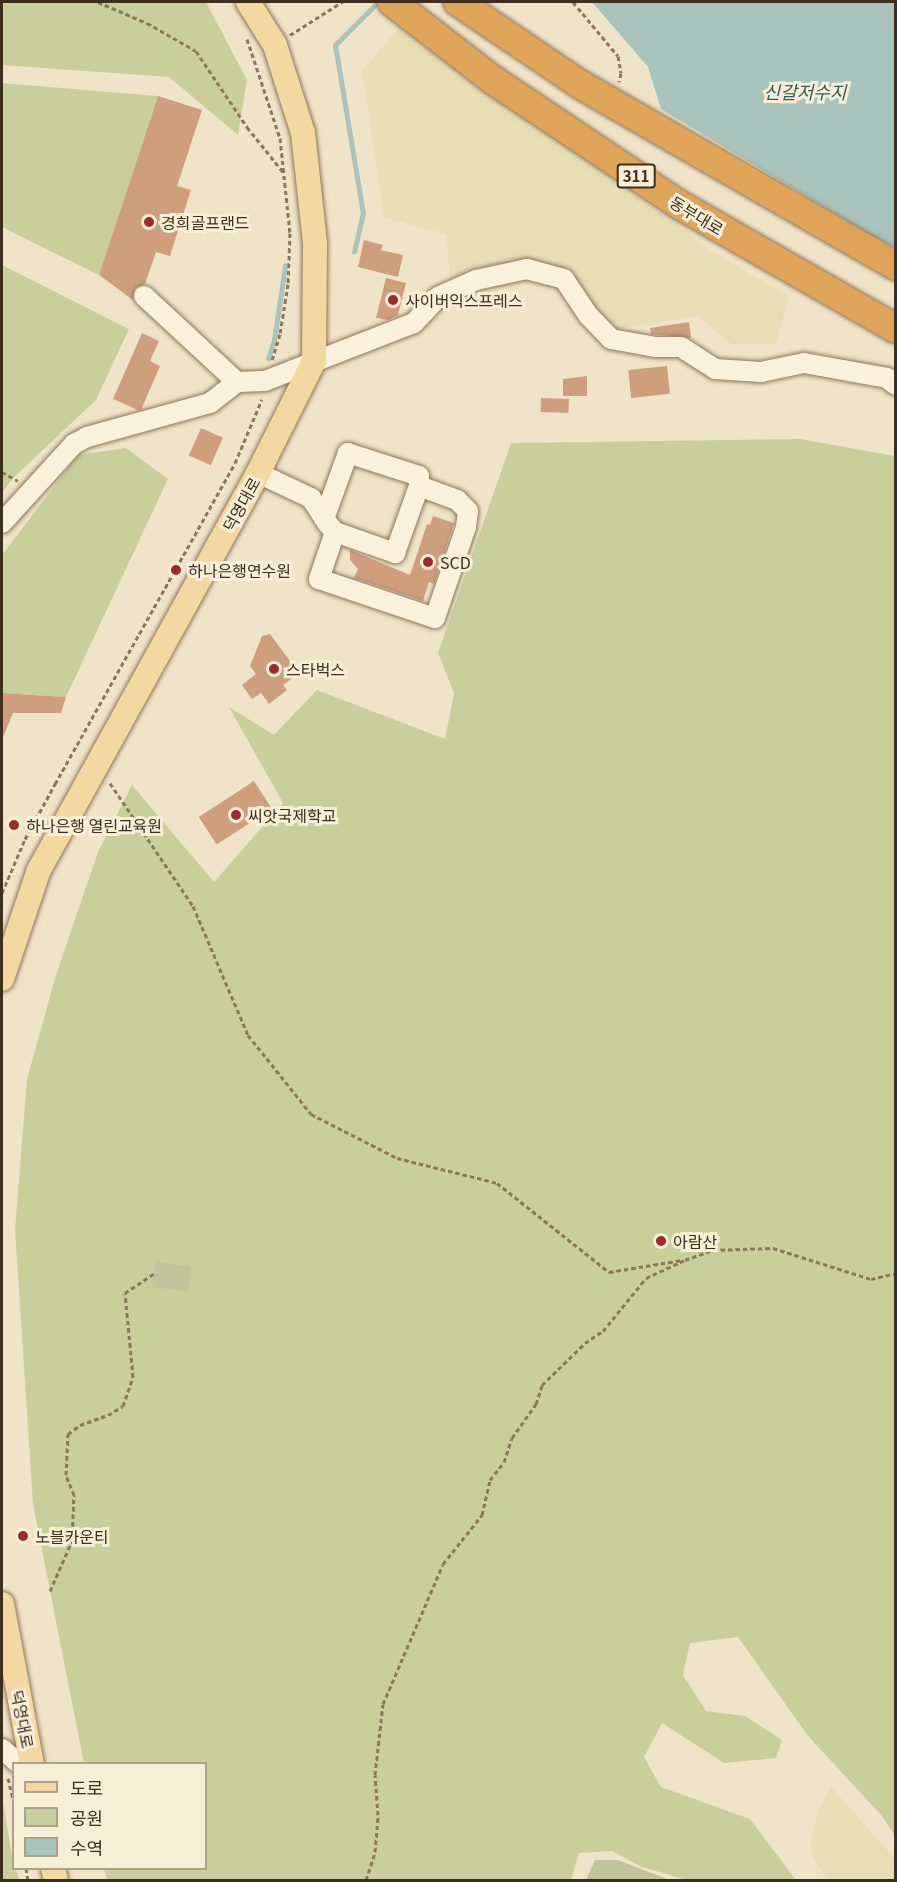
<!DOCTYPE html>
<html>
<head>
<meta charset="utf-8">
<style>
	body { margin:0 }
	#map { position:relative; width:897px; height:1882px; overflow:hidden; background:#f0e4c8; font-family:Georgia,"Noto Sans KR",serif }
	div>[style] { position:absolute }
	.farmland>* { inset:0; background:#e6deb5 }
	.green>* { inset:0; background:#c9cf9b }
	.cemetery>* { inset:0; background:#bfc49a; transform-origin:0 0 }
	.water>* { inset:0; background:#a9c4bc }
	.stream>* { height:4.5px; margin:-2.25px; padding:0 2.25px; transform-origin:2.25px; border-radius:2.25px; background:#a9c4bc }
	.building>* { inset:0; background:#cf9f7d; transform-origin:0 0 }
	.path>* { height:3px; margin-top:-1.5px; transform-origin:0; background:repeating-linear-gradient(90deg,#8d765c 0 4.5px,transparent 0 7.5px) }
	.roads { filter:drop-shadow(0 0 2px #8d765c) drop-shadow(0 0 2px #8d765c) }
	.minor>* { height:20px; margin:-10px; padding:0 10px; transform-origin:10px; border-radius:10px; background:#faf1dc }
	.major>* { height:24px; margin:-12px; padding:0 12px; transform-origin:12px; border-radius:12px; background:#f3d9a0 }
	.highway>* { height:28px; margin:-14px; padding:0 14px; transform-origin:14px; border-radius:14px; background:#e0a458 }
	.dots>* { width:16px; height:16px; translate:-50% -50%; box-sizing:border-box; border:3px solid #f7eed8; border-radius:50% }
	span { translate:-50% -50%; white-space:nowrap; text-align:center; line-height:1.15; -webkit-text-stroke:6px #f7eed8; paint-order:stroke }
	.shield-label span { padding:2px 4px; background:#f7eed8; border:2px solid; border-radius:4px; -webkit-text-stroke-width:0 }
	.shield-label { font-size:15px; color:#3d2e20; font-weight:700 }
	.street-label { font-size:16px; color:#3d2e20 }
	.poi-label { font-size:16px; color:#3d2e20 }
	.left { translate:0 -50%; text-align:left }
	.water-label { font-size:18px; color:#2f5d5a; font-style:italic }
	.frame { position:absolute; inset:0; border:3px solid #3d2e20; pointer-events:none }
	.legend { position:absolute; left:12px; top:1762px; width:195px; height:108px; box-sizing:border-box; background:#f7eed8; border:2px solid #ada18e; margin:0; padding:8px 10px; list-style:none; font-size:18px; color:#3d2e20 }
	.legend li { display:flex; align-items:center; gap:12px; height:30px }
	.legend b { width:30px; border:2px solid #ada18e }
</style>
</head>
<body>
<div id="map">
	<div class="farmland">
		<div style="clip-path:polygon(402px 24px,716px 254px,789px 296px,776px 344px,731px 344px,698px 316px,611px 330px,570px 271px,532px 262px,450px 275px,446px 234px,384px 218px,362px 71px)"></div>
		<div style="clip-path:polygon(831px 1787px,895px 1859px,895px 1880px,830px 1880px,826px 1878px,812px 1855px,811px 1838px,818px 1810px)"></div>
	</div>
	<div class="green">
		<div style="clip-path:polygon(2px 2px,206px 2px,247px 80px,238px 135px,169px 77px,2px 65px)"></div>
		<div style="clip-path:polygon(2px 83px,158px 96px,99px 275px,2px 227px)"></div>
		<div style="clip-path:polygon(2px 265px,129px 329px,96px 400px,13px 478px,2px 493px)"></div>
		<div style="clip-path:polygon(800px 439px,895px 456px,895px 1836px,882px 1816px,808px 1736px,738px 1637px,690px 1643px,683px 1675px,706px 1711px,745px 1716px,782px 1740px,776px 1758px,724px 1763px,662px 1723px,644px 1757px,661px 1787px,750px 1819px,796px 1880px,687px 1880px,642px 1867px,612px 1851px,579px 1853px,571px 1880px,107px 1880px,104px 1869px,206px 1868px,206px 1764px,84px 1764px,33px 1504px,15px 1230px,27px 1079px,56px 975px,98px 852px,132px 785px,214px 882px,283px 803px,229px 707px,274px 735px,317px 690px,445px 739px,454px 693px,438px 653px,511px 443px)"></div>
		<div style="clip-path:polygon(126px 448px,168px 479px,66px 697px,2px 693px,2px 555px,78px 455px)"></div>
		<div style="clip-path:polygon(2px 1796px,14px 1868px,16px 1869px,19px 1880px,2px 1880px)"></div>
	</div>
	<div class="cemetery">
		<div style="left:156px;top:1261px;width:36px;height:26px;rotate:9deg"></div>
		<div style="clip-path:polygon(595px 1860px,618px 1860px,670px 1880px,586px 1880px)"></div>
	</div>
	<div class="water">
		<div style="clip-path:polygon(592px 2px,895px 2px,895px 247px,873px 236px,661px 109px,648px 67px)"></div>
	</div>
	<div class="stream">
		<div style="left:354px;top:252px;width:39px;rotate:-77deg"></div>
		<div style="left:363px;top:214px;width:171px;rotate:-99.4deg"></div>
		<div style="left:335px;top:45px;width:61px;rotate:-45deg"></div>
		<div style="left:268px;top:359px;width:20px;rotate:-72deg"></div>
		<div style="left:274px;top:340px;width:75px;rotate:-81.5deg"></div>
	</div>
	<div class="building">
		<div style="clip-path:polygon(158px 96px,202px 110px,177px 186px,191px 190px,170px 256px,156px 252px,145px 284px,135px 288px,133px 300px,99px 275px)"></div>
		<div style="clip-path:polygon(364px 240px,383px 245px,381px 250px,403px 255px,398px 277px,358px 267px)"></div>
		<div style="clip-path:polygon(386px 278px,406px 283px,398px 315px,388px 320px,376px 318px)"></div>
		<div style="clip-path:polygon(689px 322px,691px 338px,651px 334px,650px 328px)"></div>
		<div style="clip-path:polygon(142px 333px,159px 341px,150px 361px,160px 366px,141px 410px,138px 410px,113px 399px)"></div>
		<div style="left:667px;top:366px;width:28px;height:39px;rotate:84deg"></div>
		<div style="clip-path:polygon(587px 376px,587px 396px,563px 396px,563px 379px)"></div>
		<div style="left:541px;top:398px;width:28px;height:14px;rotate:2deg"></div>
		<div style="left:201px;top:428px;width:24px;height:30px;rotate:24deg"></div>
		<div style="clip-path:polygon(433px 516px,454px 523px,434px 584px,429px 582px,423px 601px,354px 578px,358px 569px,350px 560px,350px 550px,410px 575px,427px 524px,430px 525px)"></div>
		<div style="clip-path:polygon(270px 634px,299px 673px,283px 685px,287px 690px,269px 704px,261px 693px,252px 699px,242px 685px,256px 674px,250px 666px,262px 636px)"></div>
		<div style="clip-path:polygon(2px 693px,66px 697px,61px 713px,13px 713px,2px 740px)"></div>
		<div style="left:254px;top:781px;width:33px;height:66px;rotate:57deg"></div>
	</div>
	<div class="path">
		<div style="left:98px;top:2px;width:53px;rotate:23.2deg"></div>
		<div style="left:147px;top:23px;width:56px;rotate:29.7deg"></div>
		<div style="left:196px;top:51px;width:92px;rotate:56.1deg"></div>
		<div style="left:247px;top:127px;width:58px;rotate:51.3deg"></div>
		<div style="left:573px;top:2px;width:70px;rotate:50.2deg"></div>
		<div style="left:618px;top:56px;width:17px;rotate:80deg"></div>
		<div style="left:621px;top:73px;width:9px;rotate:103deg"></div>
		<div style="left:290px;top:35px;width:62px;rotate:-32.4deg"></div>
		<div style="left:247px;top:39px;width:104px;rotate:71.6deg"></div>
		<div style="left:280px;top:138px;width:96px;rotate:84deg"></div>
		<div style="left:290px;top:233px;width:51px;rotate:92.2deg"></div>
		<div style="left:288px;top:284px;width:51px;rotate:99.1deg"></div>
		<div style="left:280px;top:334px;width:27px;rotate:107deg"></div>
		<div style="left:2px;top:472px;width:18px;rotate:29deg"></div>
		<div style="left:110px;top:783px;width:148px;rotate:56deg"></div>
		<div style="left:193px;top:906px;width:140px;rotate:66.9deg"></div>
		<div style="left:248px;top:1035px;width:101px;rotate:51.4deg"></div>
		<div style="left:311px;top:1114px;width:97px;rotate:27.1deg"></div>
		<div style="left:397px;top:1158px;width:103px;rotate:14deg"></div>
		<div style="left:497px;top:1183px;width:143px;rotate:38.5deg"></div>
		<div style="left:609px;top:1272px;width:74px;rotate:-9.3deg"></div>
		<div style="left:2px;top:893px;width:59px;rotate:-66.9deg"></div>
		<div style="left:25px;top:839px;width:63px;rotate:-61.4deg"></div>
		<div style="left:55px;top:784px;width:368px;rotate:-60.7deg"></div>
		<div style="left:235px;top:463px;width:69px;rotate:-67.1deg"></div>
		<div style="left:50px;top:1591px;width:55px;rotate:-66.3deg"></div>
		<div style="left:72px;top:1541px;width:46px;rotate:-87.5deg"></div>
		<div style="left:74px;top:1495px;width:22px;rotate:-112deg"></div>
		<div style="left:66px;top:1475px;width:41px;rotate:-87.2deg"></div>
		<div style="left:68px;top:1434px;width:15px;rotate:-37deg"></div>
		<div style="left:80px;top:1425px;width:30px;rotate:-20deg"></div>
		<div style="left:108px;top:1415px;width:17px;rotate:-31deg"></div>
		<div style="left:123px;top:1406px;width:31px;rotate:-71deg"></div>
		<div style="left:133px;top:1377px;width:84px;rotate:-95.4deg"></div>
		<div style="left:125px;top:1293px;width:36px;rotate:-34deg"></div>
		<div style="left:8px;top:1778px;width:28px;rotate:77deg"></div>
		<div style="left:26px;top:1868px;width:12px;rotate:81deg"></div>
		<div style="left:366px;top:1880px;width:29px;rotate:-72deg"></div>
		<div style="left:375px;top:1852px;width:37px;rotate:-85deg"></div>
		<div style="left:378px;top:1815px;width:40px;rotate:-94.3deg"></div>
		<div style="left:375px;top:1775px;width:71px;rotate:-83.6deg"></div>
		<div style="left:383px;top:1704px;width:152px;rotate:-66.8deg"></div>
		<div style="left:443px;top:1564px;width:63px;rotate:-51.5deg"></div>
		<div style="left:482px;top:1515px;width:36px;rotate:-77deg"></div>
		<div style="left:490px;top:1480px;width:23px;rotate:-52deg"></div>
		<div style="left:504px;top:1462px;width:25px;rotate:-72deg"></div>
		<div style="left:512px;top:1438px;width:42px;rotate:-54.8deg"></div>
		<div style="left:536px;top:1404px;width:20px;rotate:-72deg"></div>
		<div style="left:542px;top:1385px;width:60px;rotate:-44.3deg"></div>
		<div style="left:585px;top:1343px;width:22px;rotate:-34deg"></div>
		<div style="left:603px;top:1331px;width:68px;rotate:-50.9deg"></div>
		<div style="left:646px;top:1278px;width:43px;rotate:-24.8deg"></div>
		<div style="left:685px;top:1260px;width:30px;rotate:-20deg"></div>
		<div style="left:713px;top:1250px;width:60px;rotate:-1.9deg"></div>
		<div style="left:773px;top:1248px;width:103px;rotate:17.6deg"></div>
		<div style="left:871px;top:1279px;width:26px;rotate:-13deg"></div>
	</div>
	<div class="roads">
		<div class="minor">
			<div style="left:144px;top:296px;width:127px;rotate:42.8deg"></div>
			<div style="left:258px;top:473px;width:59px;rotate:25.3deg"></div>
			<div style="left:311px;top:498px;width:30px;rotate:57deg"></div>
			<div style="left:327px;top:523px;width:12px;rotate:48deg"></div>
			<div style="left:335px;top:532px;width:64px;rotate:19.3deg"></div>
			<div style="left:395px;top:553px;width:71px;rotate:-70.3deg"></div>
			<div style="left:419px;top:486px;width:10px;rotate:-90deg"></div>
			<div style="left:419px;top:476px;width:75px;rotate:-162.1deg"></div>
			<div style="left:348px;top:453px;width:70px;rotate:110deg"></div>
			<div style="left:2px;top:523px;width:107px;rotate:-47.7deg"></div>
			<div style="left:74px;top:444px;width:15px;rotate:-28deg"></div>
			<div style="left:87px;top:437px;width:128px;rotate:-15.5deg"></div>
			<div style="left:210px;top:403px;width:34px;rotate:-38deg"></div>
			<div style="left:237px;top:382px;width:28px;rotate:-2deg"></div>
			<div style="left:265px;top:381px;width:160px;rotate:-21.3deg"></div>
			<div style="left:414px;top:323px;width:35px;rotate:-47deg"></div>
			<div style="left:438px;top:297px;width:42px;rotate:-24.1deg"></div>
			<div style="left:476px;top:280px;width:52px;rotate:-12.2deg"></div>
			<div style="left:527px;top:269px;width:38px;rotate:15deg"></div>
			<div style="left:564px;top:279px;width:43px;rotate:56.3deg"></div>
			<div style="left:588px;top:315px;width:33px;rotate:46deg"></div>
			<div style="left:611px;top:339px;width:46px;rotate:10.1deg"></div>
			<div style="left:656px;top:347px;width:25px"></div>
			<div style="left:681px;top:347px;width:40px;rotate:32.9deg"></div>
			<div style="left:715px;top:369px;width:46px;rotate:3.7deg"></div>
			<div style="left:761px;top:372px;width:44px;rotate:-11.8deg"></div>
			<div style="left:804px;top:363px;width:84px;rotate:10.2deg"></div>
			<div style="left:887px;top:378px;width:11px;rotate:38deg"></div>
			<div style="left:335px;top:532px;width:50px;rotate:108.8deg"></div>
			<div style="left:319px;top:579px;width:122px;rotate:18.6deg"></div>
			<div style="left:435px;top:618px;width:96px;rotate:-71.2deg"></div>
			<div style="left:466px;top:527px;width:16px;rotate:-83deg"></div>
			<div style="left:468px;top:511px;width:16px;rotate:-135deg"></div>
			<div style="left:457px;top:500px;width:40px;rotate:-159.8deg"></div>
			<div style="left:2px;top:1749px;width:23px;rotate:41deg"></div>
		</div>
		<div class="major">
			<div style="left:2px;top:979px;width:115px;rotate:-71.3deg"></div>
			<div style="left:39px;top:870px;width:453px;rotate:-61.1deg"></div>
			<div style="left:258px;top:473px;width:125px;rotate:-63.4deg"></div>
			<div style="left:314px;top:361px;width:118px;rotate:-89.5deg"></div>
			<div style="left:315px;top:243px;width:111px;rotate:-96.2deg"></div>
			<div style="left:303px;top:133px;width:92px;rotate:-107.7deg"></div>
			<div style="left:275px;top:45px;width:51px;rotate:-122.1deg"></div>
			<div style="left:2px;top:1604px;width:163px;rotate:79.4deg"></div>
			<div style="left:53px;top:1868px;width:12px;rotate:76deg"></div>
		</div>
		<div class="highway">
			<div style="left:392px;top:2px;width:128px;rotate:37.7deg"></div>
			<div style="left:493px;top:80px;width:223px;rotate:33.8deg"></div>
			<div style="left:678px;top:204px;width:251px;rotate:29.8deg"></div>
			<div style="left:458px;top:2px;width:148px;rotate:34deg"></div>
			<div style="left:581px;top:85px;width:363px;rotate:29.9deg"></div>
		</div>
	</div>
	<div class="dots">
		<div style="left:149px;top:222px;background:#9e2a2b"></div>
		<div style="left:393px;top:300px;background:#9e2a2b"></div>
		<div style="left:428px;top:562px;background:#9e2a2b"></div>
		<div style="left:176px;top:570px;background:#9e2a2b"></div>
		<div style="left:274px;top:669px;background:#9e2a2b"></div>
		<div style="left:236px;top:815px;background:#9e2a2b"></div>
		<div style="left:14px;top:825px;background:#9e2a2b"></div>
		<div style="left:661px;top:1241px;background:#9e2a2b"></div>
		<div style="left:23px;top:1536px;background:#9e2a2b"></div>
	</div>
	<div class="shield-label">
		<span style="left:636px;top:176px">311</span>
	</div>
	<div class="street-label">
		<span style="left:697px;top:215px;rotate:31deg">동부대로</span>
		<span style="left:241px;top:504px;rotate:-61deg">덕영대로</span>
		<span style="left:23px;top:1719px;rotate:79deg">덕영대로</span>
	</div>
	<div class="poi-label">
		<span class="left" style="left:161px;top:222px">경희골프랜드</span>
		<span class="left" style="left:405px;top:300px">사이버익스프레스</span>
		<span class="left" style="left:440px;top:562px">SCD</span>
		<span class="left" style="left:188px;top:570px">하나은행연수원</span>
		<span class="left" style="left:286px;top:669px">스타벅스</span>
		<span class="left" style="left:248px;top:815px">씨앗국제학교</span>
		<span class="left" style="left:26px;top:825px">하나은행 열린교육원</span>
		<span class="left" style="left:673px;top:1241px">아람산</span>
		<span class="left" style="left:35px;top:1536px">노블카운티</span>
	</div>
	<div class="water-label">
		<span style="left:805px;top:91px">신갈저수지</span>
	</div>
	<div class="frame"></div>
	<ul class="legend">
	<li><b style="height:8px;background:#f3d9a0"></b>도로</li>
	<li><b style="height:16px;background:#c9cf9b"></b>공원</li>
	<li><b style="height:16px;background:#a9c4bc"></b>수역</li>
	</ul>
</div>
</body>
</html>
